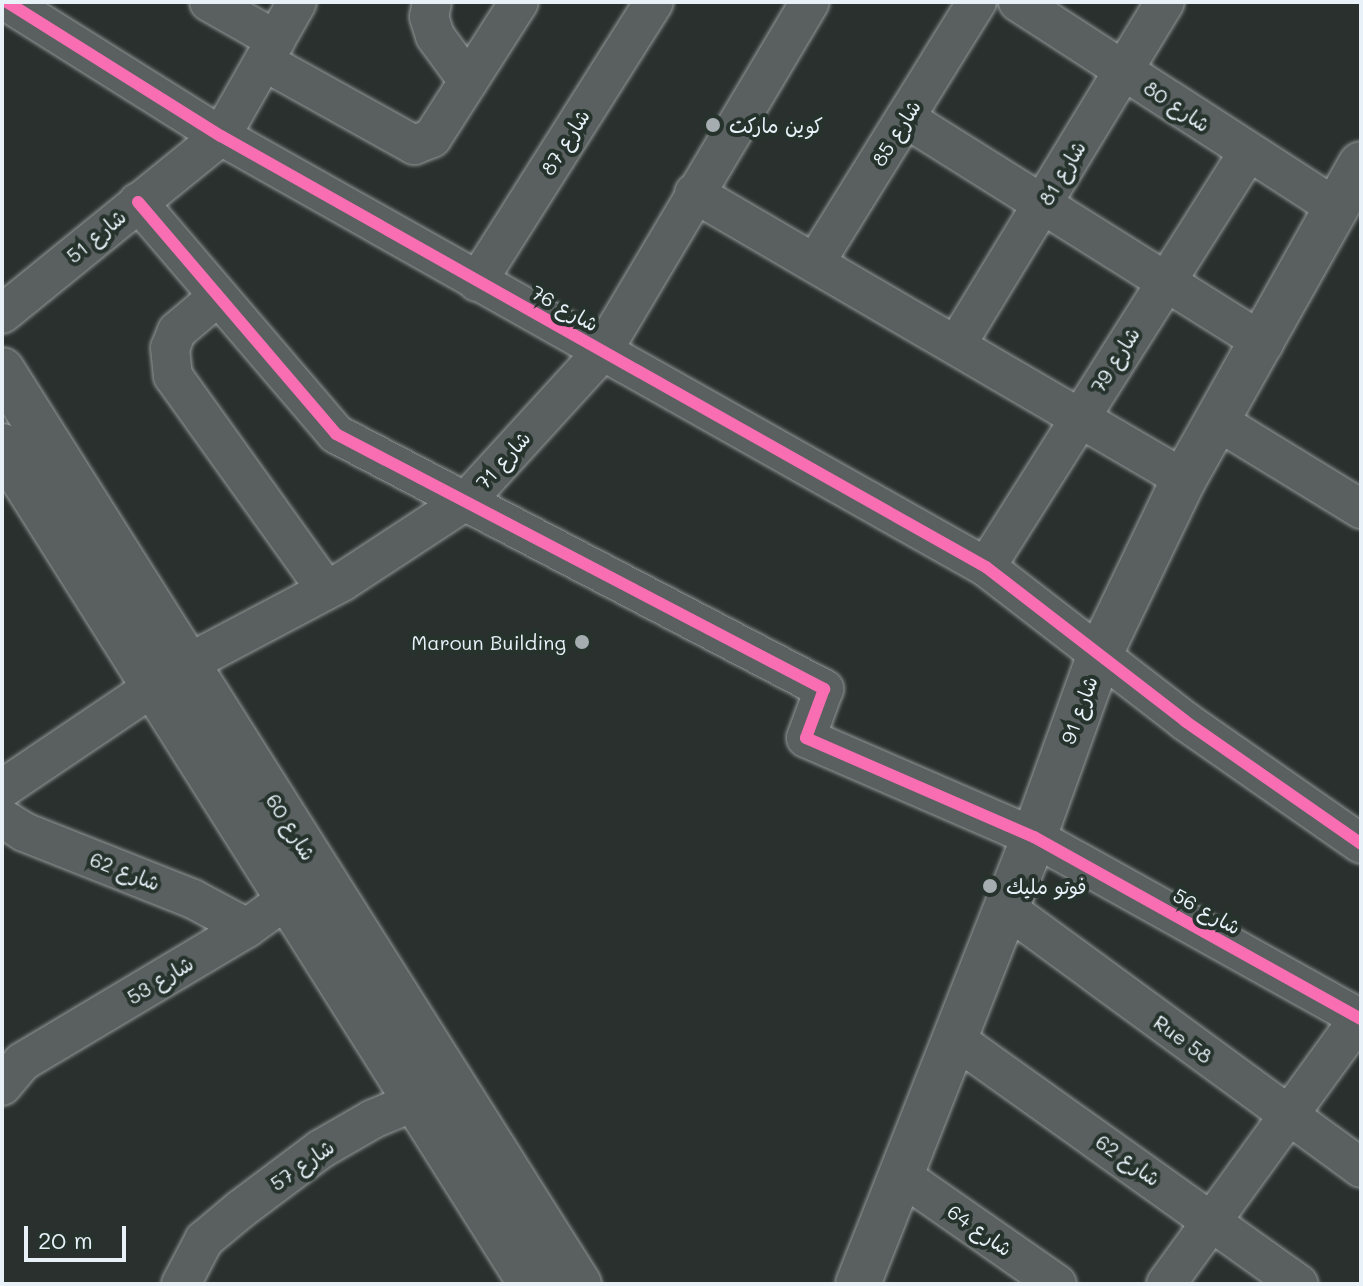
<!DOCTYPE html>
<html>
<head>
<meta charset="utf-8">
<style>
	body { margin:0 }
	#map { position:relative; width:1363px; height:1286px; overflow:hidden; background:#29302d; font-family:Mali,"Playpen Sans Arabic",sans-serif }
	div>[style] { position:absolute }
	.roads { filter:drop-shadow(0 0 2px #959a9a) drop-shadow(0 0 2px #959a9a) }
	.street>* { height:38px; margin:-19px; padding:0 19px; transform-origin:19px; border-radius:19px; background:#5a6060 }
	.secondary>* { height:44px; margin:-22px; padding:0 22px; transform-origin:22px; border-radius:22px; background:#5a6060 }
	.cycleway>* { height:12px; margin:-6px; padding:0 6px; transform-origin:6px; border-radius:6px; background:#f96db3 }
	.dots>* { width:22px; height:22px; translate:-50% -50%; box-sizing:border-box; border:4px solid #26332d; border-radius:50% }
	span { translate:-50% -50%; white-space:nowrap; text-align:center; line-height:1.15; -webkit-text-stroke:8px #26332d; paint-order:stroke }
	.street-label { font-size:20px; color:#e8f1f8 }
	.poi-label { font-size:20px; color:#e8f1f8 }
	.left { translate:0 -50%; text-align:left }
	.right { translate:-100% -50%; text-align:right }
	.frame { position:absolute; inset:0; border:4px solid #e8f1f8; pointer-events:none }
	.scale { position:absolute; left:24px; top:1226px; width:102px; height:36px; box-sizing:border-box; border:4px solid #e8f1f8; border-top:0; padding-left:10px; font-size:24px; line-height:28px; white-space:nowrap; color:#e8f1f8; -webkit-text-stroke:6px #26332d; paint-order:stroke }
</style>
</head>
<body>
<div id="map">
	<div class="roads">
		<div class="street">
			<div style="left:7px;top:2px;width:252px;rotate:32.1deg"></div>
			<div style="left:221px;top:136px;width:878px;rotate:29.4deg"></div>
			<div style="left:986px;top:567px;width:252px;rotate:37.7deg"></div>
			<div style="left:1185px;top:721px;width:215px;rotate:34.9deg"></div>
			<div style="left:209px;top:2px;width:77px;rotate:29.6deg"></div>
			<div style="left:432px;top:2px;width:15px;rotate:101deg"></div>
			<div style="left:429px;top:17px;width:20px;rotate:72deg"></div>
			<div style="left:435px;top:36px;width:56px;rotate:53.7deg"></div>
			<div style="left:1018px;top:2px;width:380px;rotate:32.9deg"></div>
			<div style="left:265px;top:62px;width:171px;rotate:29.1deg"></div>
			<div style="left:414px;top:145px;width:19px;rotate:-21deg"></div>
			<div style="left:432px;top:138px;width:161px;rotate:-57.4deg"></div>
			<div style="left:905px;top:118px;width:424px;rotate:32.1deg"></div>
			<div style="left:694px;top:193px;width:567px;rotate:30.27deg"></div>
			<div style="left:138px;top:202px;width:305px;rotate:49.5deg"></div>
			<div style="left:336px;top:434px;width:551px;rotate:27.59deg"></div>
			<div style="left:824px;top:689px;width:52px;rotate:110.2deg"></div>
			<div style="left:806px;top:738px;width:249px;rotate:23.5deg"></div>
			<div style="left:1034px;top:837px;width:374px;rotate:29.1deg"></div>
			<div style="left:815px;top:263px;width:307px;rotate:-58.2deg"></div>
			<div style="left:477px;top:282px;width:331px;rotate:-57.7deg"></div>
			<div style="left:216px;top:298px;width:51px;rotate:139.8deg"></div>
			<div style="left:177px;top:331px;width:18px;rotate:112deg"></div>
			<div style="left:170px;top:348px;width:28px;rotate:84deg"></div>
			<div style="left:173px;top:376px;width:263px;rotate:54.4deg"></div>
			<div style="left:2px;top:314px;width:282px;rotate:-39.1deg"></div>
			<div style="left:221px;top:136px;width:154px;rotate:-60.4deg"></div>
			<div style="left:957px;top:344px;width:400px;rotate:-58.7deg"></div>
			<div style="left:1219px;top:422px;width:167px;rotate:31.5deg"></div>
			<div style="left:986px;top:567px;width:489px;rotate:-57.7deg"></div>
			<div style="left:2px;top:789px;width:223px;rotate:-34deg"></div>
			<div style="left:187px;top:664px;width:175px;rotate:-27.9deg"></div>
			<div style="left:342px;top:582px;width:149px;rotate:-33.3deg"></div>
			<div style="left:467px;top:500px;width:200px;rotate:-47.6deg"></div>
			<div style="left:602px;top:352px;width:407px;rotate:-59.3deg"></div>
			<div style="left:2px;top:818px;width:26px;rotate:32deg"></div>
			<div style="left:24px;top:832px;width:182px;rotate:21.6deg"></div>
			<div style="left:193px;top:899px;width:61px;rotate:28.2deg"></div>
			<div style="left:1006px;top:908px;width:440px;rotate:36.2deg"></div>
			<div style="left:955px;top:1039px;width:422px;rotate:35.5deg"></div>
			<div style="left:2px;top:1086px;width:31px;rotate:-50deg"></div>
			<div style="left:22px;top:1062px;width:262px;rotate:-30.8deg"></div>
			<div style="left:247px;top:928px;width:80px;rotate:-35.9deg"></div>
			<div style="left:902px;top:1176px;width:189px;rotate:34.9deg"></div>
			<div style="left:181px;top:1284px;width:50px;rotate:-62.4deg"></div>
			<div style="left:204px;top:1240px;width:48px;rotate:-40deg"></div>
			<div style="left:241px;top:1209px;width:100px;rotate:-36.9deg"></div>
			<div style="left:321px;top:1149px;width:60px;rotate:-30deg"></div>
			<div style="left:373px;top:1119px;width:73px;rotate:-22.7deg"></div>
			<div style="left:1166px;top:1284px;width:331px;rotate:-54deg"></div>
		</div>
		<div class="secondary">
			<div style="left:2px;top:370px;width:1081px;rotate:57.74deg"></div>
			<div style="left:2px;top:446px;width:991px;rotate:57.74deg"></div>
			<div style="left:858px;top:1284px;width:480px;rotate:-68.5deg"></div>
			<div style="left:1034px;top:837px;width:195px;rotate:-70.2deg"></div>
			<div style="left:1100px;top:654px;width:194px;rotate:-64.4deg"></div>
			<div style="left:1184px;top:479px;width:361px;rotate:-60.7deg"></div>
		</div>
	</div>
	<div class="cycleway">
		<div style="left:7px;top:2px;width:252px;rotate:32.1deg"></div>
		<div style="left:221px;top:136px;width:878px;rotate:29.4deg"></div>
		<div style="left:986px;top:567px;width:252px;rotate:37.7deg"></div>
		<div style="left:1185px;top:721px;width:215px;rotate:34.9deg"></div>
		<div style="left:138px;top:202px;width:305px;rotate:49.5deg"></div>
		<div style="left:336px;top:434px;width:551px;rotate:27.59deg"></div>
		<div style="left:824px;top:689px;width:52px;rotate:110.2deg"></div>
		<div style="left:806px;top:738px;width:249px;rotate:23.5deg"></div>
		<div style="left:1034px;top:837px;width:374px;rotate:29.1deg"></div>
	</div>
	<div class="dots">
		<div style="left:713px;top:125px;background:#a5adb1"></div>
		<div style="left:582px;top:642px;background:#a5adb1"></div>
		<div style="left:990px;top:886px;background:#a5adb1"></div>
	</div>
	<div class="street-label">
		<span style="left:1177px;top:106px;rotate:34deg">شارع 80</span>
		<span style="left:896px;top:133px;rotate:-58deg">شارع 85</span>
		<span style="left:565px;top:142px;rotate:-58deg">شارع 87</span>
		<span style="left:1062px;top:173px;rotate:-59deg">شارع 81</span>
		<span style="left:96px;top:236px;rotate:-40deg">شارع 51</span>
		<span style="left:565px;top:308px;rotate:29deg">شارع 76</span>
		<span style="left:1115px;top:360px;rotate:-58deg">شارع 79</span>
		<span style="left:503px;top:460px;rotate:-48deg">شارع 71</span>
		<span style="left:1079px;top:710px;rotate:-70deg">شارع 91</span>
		<span style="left:291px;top:827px;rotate:58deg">شارع 60</span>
		<span style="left:125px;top:871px;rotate:21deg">شارع 62</span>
		<span style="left:1207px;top:911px;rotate:29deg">شارع 56</span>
		<span style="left:160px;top:980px;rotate:-31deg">شارع 53</span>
		<span style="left:1183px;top:1039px;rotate:36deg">Rue 58</span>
		<span style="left:1128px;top:1160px;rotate:35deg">شارع 62</span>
		<span style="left:302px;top:1165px;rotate:-35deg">شارع 57</span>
		<span style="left:980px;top:1230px;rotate:35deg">شارع 64</span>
	</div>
	<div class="poi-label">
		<span class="left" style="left:729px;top:125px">كوين ماركت</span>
		<span class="right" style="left:566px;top:642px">Maroun Building</span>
		<span class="left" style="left:1006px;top:886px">فوتو مليك</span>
	</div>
	<div class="frame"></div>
	<div class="scale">20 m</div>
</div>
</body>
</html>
